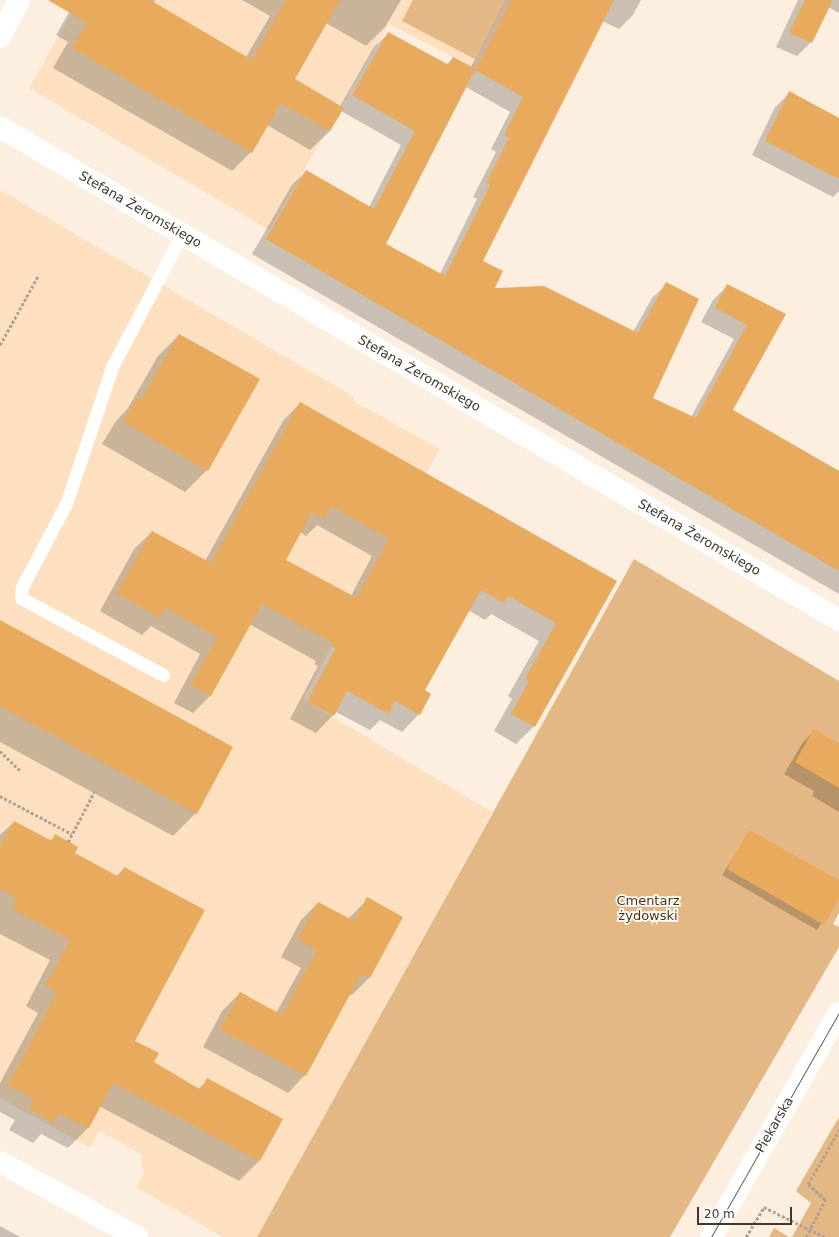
<!DOCTYPE html>
<html>
<head>
<meta charset="utf-8">
<style>
	body { margin:0 }
	#map { position:relative; width:839px; height:1237px; overflow:hidden; background:#fdefe0; font-family:"DejaVu Sans",sans-serif }
	div>[style] { position:absolute }
	.built>* { inset:0; background:#fce0c0 }
	.green>* { inset:0; background:#e4b884 }
	.shadow>* { inset:0; background:#0003 }
	.building>* { inset:0; background:#e8aa5c }
	.path>* { height:2.5px; margin-top:-1.25px; transform-origin:0; background:repeating-linear-gradient(90deg,#aca193 0 3px,transparent 0 5px) }
	.lane>* { height:13px; margin:-6.5px; padding:0 6.5px; transform-origin:6.5px; border-radius:6.5px; background:#fff }
	.street>* { height:22px; margin:-11px; padding:0 11px; transform-origin:11px; border-radius:11px; background:#fff }
	.tram>* { height:1px; margin:-0.5px; padding:0 0.5px; transform-origin:0.5px; border-radius:0.5px; background:#655c50 }
	span { translate:-50% -50%; white-space:nowrap; text-align:center; line-height:1.15; -webkit-text-stroke:3.5px #fff; paint-order:stroke }
	.street-label { font-size:13px; color:#40382d }
	.park-label { font-size:13px; color:#4b3211 }
	.scale { position:absolute; left:697px; top:1207px; width:95px; height:18px; box-sizing:border-box; border:2px solid #40382d; border-top:0; padding-left:5px; font-size:12px; line-height:14px; white-space:nowrap; color:#40382d; -webkit-text-stroke:3px #fff; paint-order:stroke }
</style>
</head>
<body>
<div id="map">
	<div class="built">
		<div style="clip-path:polygon(79px 0,511px 0,476px 69px,389px 24px,269px 230px,29px 88px)"></div>
		<div style="clip-path:polygon(0 190px,354px 397px,353px 401px,440px 449px,303px 699px,492px 812px,257px 1237px,223px 1237px,136px 1187px,144px 1173px,140px 1154px,123px 1144px,99px 1131px,90px 1148px,0 1098px)"></div>
	</div>
	<div class="green">
		<div style="clip-path:polygon(413px 0,505px 0,475px 59px,402px 21px)"></div>
		<div style="clip-path:polygon(634px 559px,839px 681px,839px 913px,833px 924px,839px 927px,839px 947px,670px 1237px,257px 1237px)"></div>
		<div style="clip-path:polygon(839px 1117px,839px 1237px,792px 1237px,811px 1203px,796px 1191px)"></div>
		<div style="clip-path:polygon(774px 1228px,789px 1237px,769px 1237px)"></div>
	</div>
	<div class="shadow">
		<div style="clip-path:polygon(evenodd,76px 0,155px 0,153px 3px,246px 57px,270px 16px,242px 0,401px 0,385px 27px,366px 46px,326px 23px,294px 79px,340px 106px,374px 47px,389px 33px,446px 65px,453px 58px,471px 67px,505px 0,641px 0,633px 15px,619px 29px,602px 21px,481px 261px,493px 289px,633px 332px,652px 298px,667px 284px,652px 398px,691px 417px,734px 339px,701px 322px,713px 300px,727px 286px,785px 315px,732px 410px,839px 471px,839px 594px,252px 254px,292px 185px,306px 171px,369px 207px,401px 145px,341px 111px,330px 131px,310px 150px,267px 125px,251px 152px,232px 171px,53px 68px,68px 42px,56px 35px,76px 0,466px 87px,510px 112px,491px 149px,496px 152px,473px 197px,477px 199px,440px 274px,385px 244px,466px 87px)"></div>
		<div style="clip-path:polygon(798px 0,839px 0,839px 13px,828px 7px,811px 42px,797px 56px,776px 47px)"></div>
		<div style="clip-path:polygon(790px 93px,839px 119px,839px 191px,833px 197px,752px 155px,775px 107px)"></div>
		<div style="clip-path:polygon(179px 335px,259px 380px,207px 470px,185px 492px,102px 444px,116px 421px,128px 408px,158px 356px)"></div>
		<div style="clip-path:polygon(evenodd,300px 403px,616px 581px,534px 726px,516px 744px,494px 731px,512px 699px,508px 696px,539px 641px,491px 614px,485px 620px,468px 610px,423px 691px,419px 714px,402px 732px,380px 720px,370px 730px,336px 712px,316px 733px,290px 719px,318px 666px,314px 664px,316px 661px,249px 624px,210px 696px,193px 713px,174px 703px,200px 654px,151px 626px,142px 635px,100px 611px,134px 549px,152px 532px,205px 561px,283px 421px,300px 403px,317px 525px,372px 556px,351px 596px,284px 560px,300px 532px,306px 536px,317px 525px)"></div>
		<div style="clip-path:polygon(0 632px,196px 813px,173px 836px,0 742px)"></div>
		<div style="clip-path:polygon(814px 731px,839px 744px,839px 812px,812px 796px,814px 791px,784px 774px,803px 742px)"></div>
		<div style="clip-path:polygon(14px 822px,50px 841px,55px 836px,74px 854px,116px 876px,125px 868px,134px 1041px,153px 1063px,198px 1089px,208px 1080px,281px 1119px,259px 1161px,239px 1181px,99px 1106px,88px 1128px,68px 1148px,41px 1134px,33px 1143px,9px 1130px,15px 1120px,0 1112px,0 1083px,38px 1013px,26px 1006px,50px 960px,0 934px,0 835px)"></div>
		<div style="clip-path:polygon(750px 831px,839px 881px,839px 896px,817px 930px,722px 875px)"></div>
		<div style="clip-path:polygon(368px 899px,369px 978px,352px 995px,349px 994px,305px 1075px,288px 1093px,203px 1047px,222px 1011px,240px 993px,276px 1013px,301px 968px,281px 957px,301px 920px,318px 903px,348px 919px)"></div>
		<div style="clip-path:polygon(0 1226px,20px 1237px,0 1237px)"></div>
	</div>
	<div class="building">
		<div style="clip-path:polygon(48px 0,150px 0,252px 60px,286px 0,340px 0,295px 79px,344px 108px,330px 131px,281px 103px,252px 153px,72px 48px,87px 23px)"></div>
		<div style="clip-path:polygon(evenodd,511px 0,614px 0,483px 261px,503px 271px,495px 288px,544px 286px,638px 333px,666px 282px,699px 299px,653px 398px,696px 418px,747px 325px,715px 308px,727px 284px,786px 314px,733px 410px,839px 471px,839px 571px,266px 239px,306px 170px,374px 209px,415px 131px,352px 95px,388px 32px,449px 65px,453px 57px,476px 69px,511px 0,475px 70px,523px 97px,504px 135px,509px 138px,486px 183px,490px 185px,445px 276px,386px 244px,475px 70px)"></div>
		<div style="clip-path:polygon(805px 0,833px 0,812px 43px,789px 33px)"></div>
		<div style="clip-path:polygon(789px 91px,839px 118px,839px 179px,765px 141px)"></div>
		<div style="clip-path:polygon(179px 334px,260px 379px,208px 471px,123px 422px,137px 398px,141px 400px)"></div>
		<div style="clip-path:polygon(evenodd,300px 402px,617px 581px,535px 727px,511px 714px,529px 681px,525px 679px,556px 623px,508px 596px,504px 603px,481px 590px,425px 690px,431px 694px,420px 715px,395px 701px,389px 714px,347px 691px,334px 716px,307px 701px,335px 649px,331px 646px,333px 643px,262px 604px,211px 696px,191px 685px,217px 637px,166px 608px,160px 618px,116px 593px,152px 531px,211px 563px,300px 402px,331px 506px,389px 539px,357px 598px,286px 560px,312px 512px,324px 519px,331px 506px)"></div>
		<div style="clip-path:polygon(0 620px,233px 747px,197px 814px,0 706px)"></div>
		<div style="clip-path:polygon(814px 729px,839px 744px,839px 788px,795px 762px)"></div>
		<div style="clip-path:polygon(14px 821px,52px 841px,55px 834px,78px 847px,75px 853px,119px 877px,124px 867px,205px 910px,135px 1041px,159px 1053px,154px 1062px,201px 1090px,207px 1078px,283px 1119px,260px 1161px,113px 1083px,89px 1128px,59px 1113px,54px 1123px,29px 1109px,34px 1099px,8px 1085px,57px 992px,45px 986px,70px 940px,12px 909px,17px 899px,0 889px,0 846px)"></div>
		<div style="clip-path:polygon(749px 830px,839px 880px,839px 898px,824px 925px,727px 869px)"></div>
		<div style="clip-path:polygon(367px 897px,403px 917px,370px 978px,361px 974px,306px 1076px,220px 1030px,240px 992px,282px 1015px,317px 950px,298px 939px,318px 902px,354px 921px)"></div>
	</div>
	<div class="path">
		<div style="left:0;top:345px;width:79px;rotate:-61.2deg"></div>
		<div style="left:0;top:751px;width:30px;rotate:44deg"></div>
		<div style="left:0;top:796px;width:81px;rotate:27.8deg"></div>
		<div style="left:68px;top:842px;width:56px;rotate:-62.5deg"></div>
		<div style="left:746px;top:1237px;width:35px;rotate:-59deg"></div>
		<div style="left:764px;top:1207px;width:68px;rotate:26.2deg"></div>
		<div style="left:806px;top:1237px;width:42px;rotate:-62.8deg"></div>
		<div style="left:825px;top:1200px;width:23px;rotate:-137deg"></div>
		<div style="left:808px;top:1184px;width:62px;rotate:-60.1deg"></div>
	</div>
	<div class="lane">
		<div style="left:163px;top:675px;width:162px;rotate:-151.5deg"></div>
		<div style="left:21px;top:598px;width:11px;rotate:-85deg"></div>
		<div style="left:22px;top:587px;width:94px;rotate:-62.1deg"></div>
		<div style="left:66px;top:504px;width:145px;rotate:-71.4deg"></div>
		<div style="left:112px;top:367px;width:150px;rotate:-62.2deg"></div>
	</div>
	<div class="street">
		<div style="left:0;top:37px;width:42px;rotate:-62.8deg"></div>
		<div style="left:0;top:127px;width:973px;rotate:30.44deg"></div>
		<div style="left:0;top:1162px;width:156px;rotate:28.7deg"></div>
		<div style="left:711px;top:1237px;width:258px;rotate:-60.3deg"></div>
	</div>
	<div class="tram">
		<div style="left:711px;top:1237px;width:258px;rotate:-60.3deg"></div>
	</div>
	<div class="street-label">
		<span style="left:140px;top:210px;rotate:30deg">Stefana Żeromskiego</span>
		<span style="left:419px;top:374px;rotate:30deg">Stefana Żeromskiego</span>
		<span style="left:699px;top:538px;rotate:30deg">Stefana Żeromskiego</span>
		<span style="left:775px;top:1125px;rotate:-60deg">Piekarska</span>
	</div>
	<div class="park-label">
		<span style="left:648px;top:909px">Cmentarz<br>żydowski</span>
	</div>
	<div class="scale">20 m</div>
</div>
</body>
</html>
